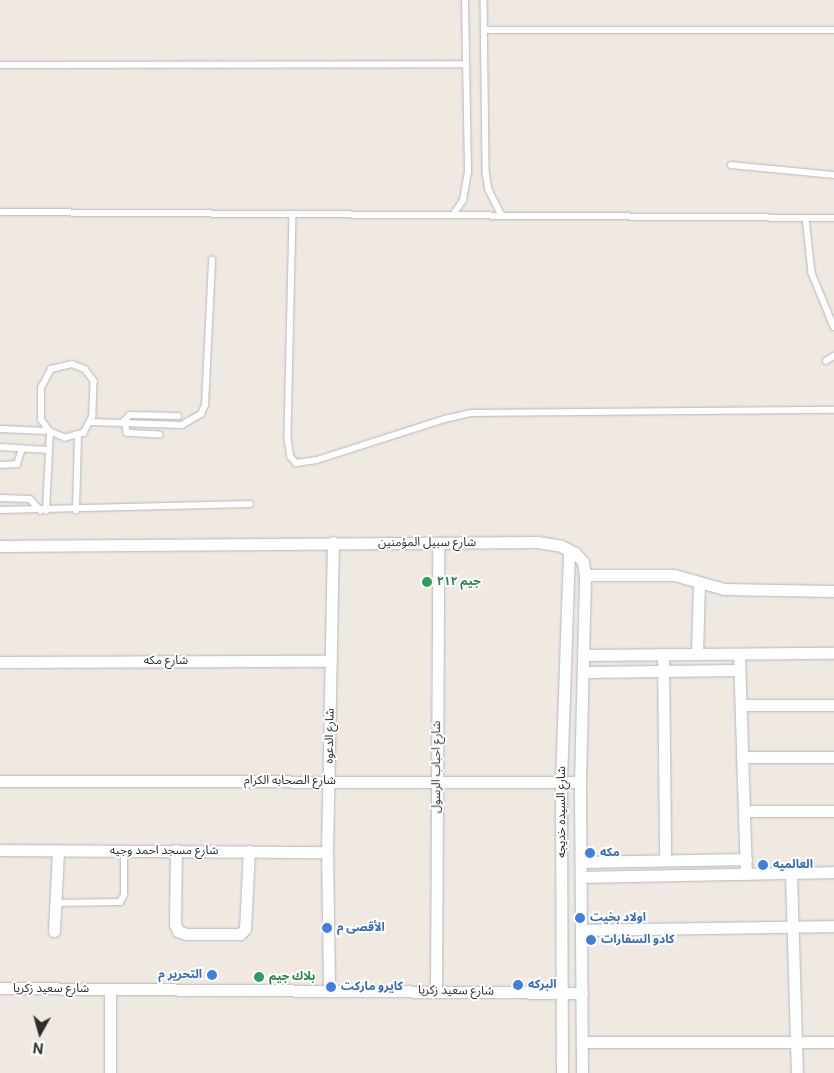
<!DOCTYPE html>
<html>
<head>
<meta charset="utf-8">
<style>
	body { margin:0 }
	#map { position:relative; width:834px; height:1073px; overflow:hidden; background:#efe9e1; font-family:"Public Sans","Noto Sans Arabic",sans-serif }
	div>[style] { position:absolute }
	.roads { filter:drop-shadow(0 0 1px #b4b7c1) drop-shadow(0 0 1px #b4b7c1) }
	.service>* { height:5.5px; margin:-2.75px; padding:0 2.75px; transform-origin:2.75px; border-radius:2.75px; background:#fff }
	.minor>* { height:11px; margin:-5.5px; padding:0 5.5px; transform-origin:5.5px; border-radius:5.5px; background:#fff }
	.dots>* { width:14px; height:14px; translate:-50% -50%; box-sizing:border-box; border:2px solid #fff; border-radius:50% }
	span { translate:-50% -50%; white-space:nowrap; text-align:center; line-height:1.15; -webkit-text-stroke:4px #fff; paint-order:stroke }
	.street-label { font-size:12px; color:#2e2e2e }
	.leisure-label { font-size:12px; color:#27864d; font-weight:700 }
	.left { translate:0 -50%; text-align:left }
	.shop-label { font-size:12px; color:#366cbe; font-weight:700 }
	.right { translate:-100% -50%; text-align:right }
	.north { position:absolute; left:15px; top:1008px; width:50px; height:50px; -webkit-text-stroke:4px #fff; paint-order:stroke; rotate:187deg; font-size:14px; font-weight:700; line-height:20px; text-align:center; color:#2e2e2e }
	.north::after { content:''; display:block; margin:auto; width:18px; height:22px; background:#2e2e2e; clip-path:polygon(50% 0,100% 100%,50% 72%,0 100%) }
</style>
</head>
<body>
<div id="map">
	<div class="roads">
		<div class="service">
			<div style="left:484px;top:0;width:173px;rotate:89.3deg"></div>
			<div style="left:486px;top:173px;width:17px;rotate:80deg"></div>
			<div style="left:489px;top:190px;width:29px;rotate:63deg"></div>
			<div style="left:485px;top:30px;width:349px"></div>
			<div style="left:0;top:65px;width:466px;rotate:-0.1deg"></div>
			<div style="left:731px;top:165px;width:103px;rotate:5.5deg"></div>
			<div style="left:0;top:212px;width:834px;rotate:0.41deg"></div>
			<div style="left:293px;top:214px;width:225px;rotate:91.3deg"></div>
			<div style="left:288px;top:439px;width:18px;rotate:81deg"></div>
			<div style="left:291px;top:457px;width:8px;rotate:50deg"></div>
			<div style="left:296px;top:463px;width:21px;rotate:-8deg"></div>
			<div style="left:317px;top:460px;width:134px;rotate:-17.8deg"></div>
			<div style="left:445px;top:419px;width:28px;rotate:-13deg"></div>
			<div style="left:472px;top:413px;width:362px;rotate:-0.5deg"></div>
			<div style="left:453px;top:215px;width:18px;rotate:-56deg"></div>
			<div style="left:463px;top:200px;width:28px;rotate:-80deg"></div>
			<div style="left:468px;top:172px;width:172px;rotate:-91deg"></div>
			<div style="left:806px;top:218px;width:55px;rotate:83.8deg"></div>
			<div style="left:812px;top:273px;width:58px;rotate:67.8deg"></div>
			<div style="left:826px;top:361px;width:9px;rotate:-32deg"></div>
			<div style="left:72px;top:364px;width:14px;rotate:21deg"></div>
			<div style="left:85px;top:369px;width:15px;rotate:53deg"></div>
			<div style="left:94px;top:381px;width:35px;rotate:92deg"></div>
			<div style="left:93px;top:416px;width:19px;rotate:118deg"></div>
			<div style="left:84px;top:433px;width:20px;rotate:165deg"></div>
			<div style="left:65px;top:438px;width:16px;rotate:-158deg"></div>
			<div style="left:50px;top:432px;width:15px;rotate:-127deg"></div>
			<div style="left:41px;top:420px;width:32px;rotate:-90deg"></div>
			<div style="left:41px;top:388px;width:21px;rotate:-62deg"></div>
			<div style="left:51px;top:369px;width:22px;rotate:-13deg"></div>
			<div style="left:92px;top:422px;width:90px;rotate:1.9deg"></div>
			<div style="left:182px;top:425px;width:22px;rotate:-30deg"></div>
			<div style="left:201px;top:414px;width:10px;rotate:-66deg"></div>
			<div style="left:205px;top:405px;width:145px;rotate:-87.2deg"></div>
			<div style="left:0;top:429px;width:48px;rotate:2.4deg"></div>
			<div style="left:160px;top:435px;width:33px;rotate:-177deg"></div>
			<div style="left:127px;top:433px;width:12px;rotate:-104deg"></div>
			<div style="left:124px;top:421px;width:8px;rotate:-45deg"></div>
			<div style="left:130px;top:415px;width:48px;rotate:1.2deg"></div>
			<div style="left:0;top:447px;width:48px;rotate:3.6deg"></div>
			<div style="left:0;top:465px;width:17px;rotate:-3deg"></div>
			<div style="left:17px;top:464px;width:16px;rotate:-72deg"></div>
			<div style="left:0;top:498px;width:30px;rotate:2deg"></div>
			<div style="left:30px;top:499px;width:16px;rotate:47deg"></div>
			<div style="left:0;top:510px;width:250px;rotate:-1.4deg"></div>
			<div style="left:46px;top:511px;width:79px;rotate:-87.1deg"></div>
			<div style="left:76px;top:511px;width:75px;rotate:-88.5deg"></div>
			<div style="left:55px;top:903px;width:65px;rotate:-0.9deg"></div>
			<div style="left:120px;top:902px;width:8px;rotate:-60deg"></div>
			<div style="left:124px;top:895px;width:44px;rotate:-90deg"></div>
		</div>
		<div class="minor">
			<div style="left:0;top:546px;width:537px;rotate:-0.43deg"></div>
			<div style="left:537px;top:542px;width:24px;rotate:9deg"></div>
			<div style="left:561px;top:546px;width:16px;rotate:27deg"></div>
			<div style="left:575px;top:553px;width:12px;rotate:48deg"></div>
			<div style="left:583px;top:562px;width:13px;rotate:81deg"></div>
			<div style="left:585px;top:575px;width:89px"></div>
			<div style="left:674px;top:575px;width:52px;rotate:15.6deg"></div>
			<div style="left:724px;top:589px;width:110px;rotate:1deg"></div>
			<div style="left:663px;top:654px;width:206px;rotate:89.4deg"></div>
			<div style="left:697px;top:654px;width:72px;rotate:-88.4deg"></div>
			<div style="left:739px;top:654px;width:220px;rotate:88.2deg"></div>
			<div style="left:584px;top:655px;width:250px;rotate:-0.5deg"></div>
			<div style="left:0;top:662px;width:331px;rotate:-0.2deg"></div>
			<div style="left:584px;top:672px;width:155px;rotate:-0.7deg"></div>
			<div style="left:741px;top:705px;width:93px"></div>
			<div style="left:742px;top:757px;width:92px"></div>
			<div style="left:0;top:781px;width:580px;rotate:0.1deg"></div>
			<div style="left:744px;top:811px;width:90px"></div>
			<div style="left:0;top:850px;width:327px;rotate:0.4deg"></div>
			<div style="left:176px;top:850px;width:74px;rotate:90.8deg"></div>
			<div style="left:175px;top:924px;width:8px;rotate:67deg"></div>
			<div style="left:178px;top:931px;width:9px;rotate:21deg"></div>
			<div style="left:186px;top:934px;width:54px"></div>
			<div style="left:240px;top:934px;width:7px;rotate:-45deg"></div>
			<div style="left:245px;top:929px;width:78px;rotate:-87.1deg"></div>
			<div style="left:581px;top:862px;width:165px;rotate:-1deg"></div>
			<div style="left:791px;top:873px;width:200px;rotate:88.3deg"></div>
			<div style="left:581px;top:877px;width:253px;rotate:-1.1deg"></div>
			<div style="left:582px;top:930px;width:252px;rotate:-0.9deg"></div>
			<div style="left:54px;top:931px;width:80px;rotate:-87.1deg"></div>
			<div style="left:0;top:988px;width:582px;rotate:0.49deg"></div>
			<div style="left:329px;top:989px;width:137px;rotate:-90.8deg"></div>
			<div style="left:327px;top:852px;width:310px;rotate:-88.9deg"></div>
			<div style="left:436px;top:991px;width:448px;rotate:-89.7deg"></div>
			<div style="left:582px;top:1042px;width:252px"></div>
			<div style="left:110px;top:1073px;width:84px;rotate:-90deg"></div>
			<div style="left:562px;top:1073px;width:292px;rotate:-90.2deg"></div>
			<div style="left:561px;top:781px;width:230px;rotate:-88deg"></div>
			<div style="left:582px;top:1073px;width:291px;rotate:-90.4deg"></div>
			<div style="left:580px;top:782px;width:207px;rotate:-88.6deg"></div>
		</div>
	</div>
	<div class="dots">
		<div style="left:427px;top:582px;background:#2e9e5b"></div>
		<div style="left:590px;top:853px;background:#3f7fe0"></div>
		<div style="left:763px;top:865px;background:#3f7fe0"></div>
		<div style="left:580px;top:918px;background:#3f7fe0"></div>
		<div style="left:327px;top:928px;background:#3f7fe0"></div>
		<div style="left:591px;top:940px;background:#3f7fe0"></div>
		<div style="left:212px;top:975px;background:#3f7fe0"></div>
		<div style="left:259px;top:977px;background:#2e9e5b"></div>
		<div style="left:518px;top:985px;background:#3f7fe0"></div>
		<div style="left:331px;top:987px;background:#3f7fe0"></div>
	</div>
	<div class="street-label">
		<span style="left:427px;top:543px">شارع سبيل المؤمنين</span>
		<span style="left:166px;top:661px">شارع مكه</span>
		<span style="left:330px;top:736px;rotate:-89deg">شارع الدعوه</span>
		<span style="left:437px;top:767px;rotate:-90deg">شارع احباب الرسول</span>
		<span style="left:290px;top:781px">شارع الصحابه الكرام</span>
		<span style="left:562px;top:812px;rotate:-90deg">شارع السيده خديجه</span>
		<span style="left:164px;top:851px">شارع مسجد احمد وجيه</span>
		<span style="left:51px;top:989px">شارع سعيد زكريا</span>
		<span style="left:456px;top:991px;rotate:1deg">شارع سعيد زكريا</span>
	</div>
	<div class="leisure-label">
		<span class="left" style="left:437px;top:582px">جيم ٢١٢</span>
		<span class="left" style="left:269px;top:977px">بلاك جيم</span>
	</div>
	<div class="shop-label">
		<span class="left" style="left:600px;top:853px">مكه</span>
		<span class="left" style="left:773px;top:865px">العالميه</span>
		<span class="left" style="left:590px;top:918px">اولاد بخيت</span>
		<span class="left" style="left:337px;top:928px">الأقصى م</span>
		<span class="left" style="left:601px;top:940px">كادو السفارات</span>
		<span class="right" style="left:202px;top:975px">التحرير م</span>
		<span class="left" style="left:528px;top:985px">البركه</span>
		<span class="left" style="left:341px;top:987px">كايرو ماركت</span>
	</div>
	<div class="north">N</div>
</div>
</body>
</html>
